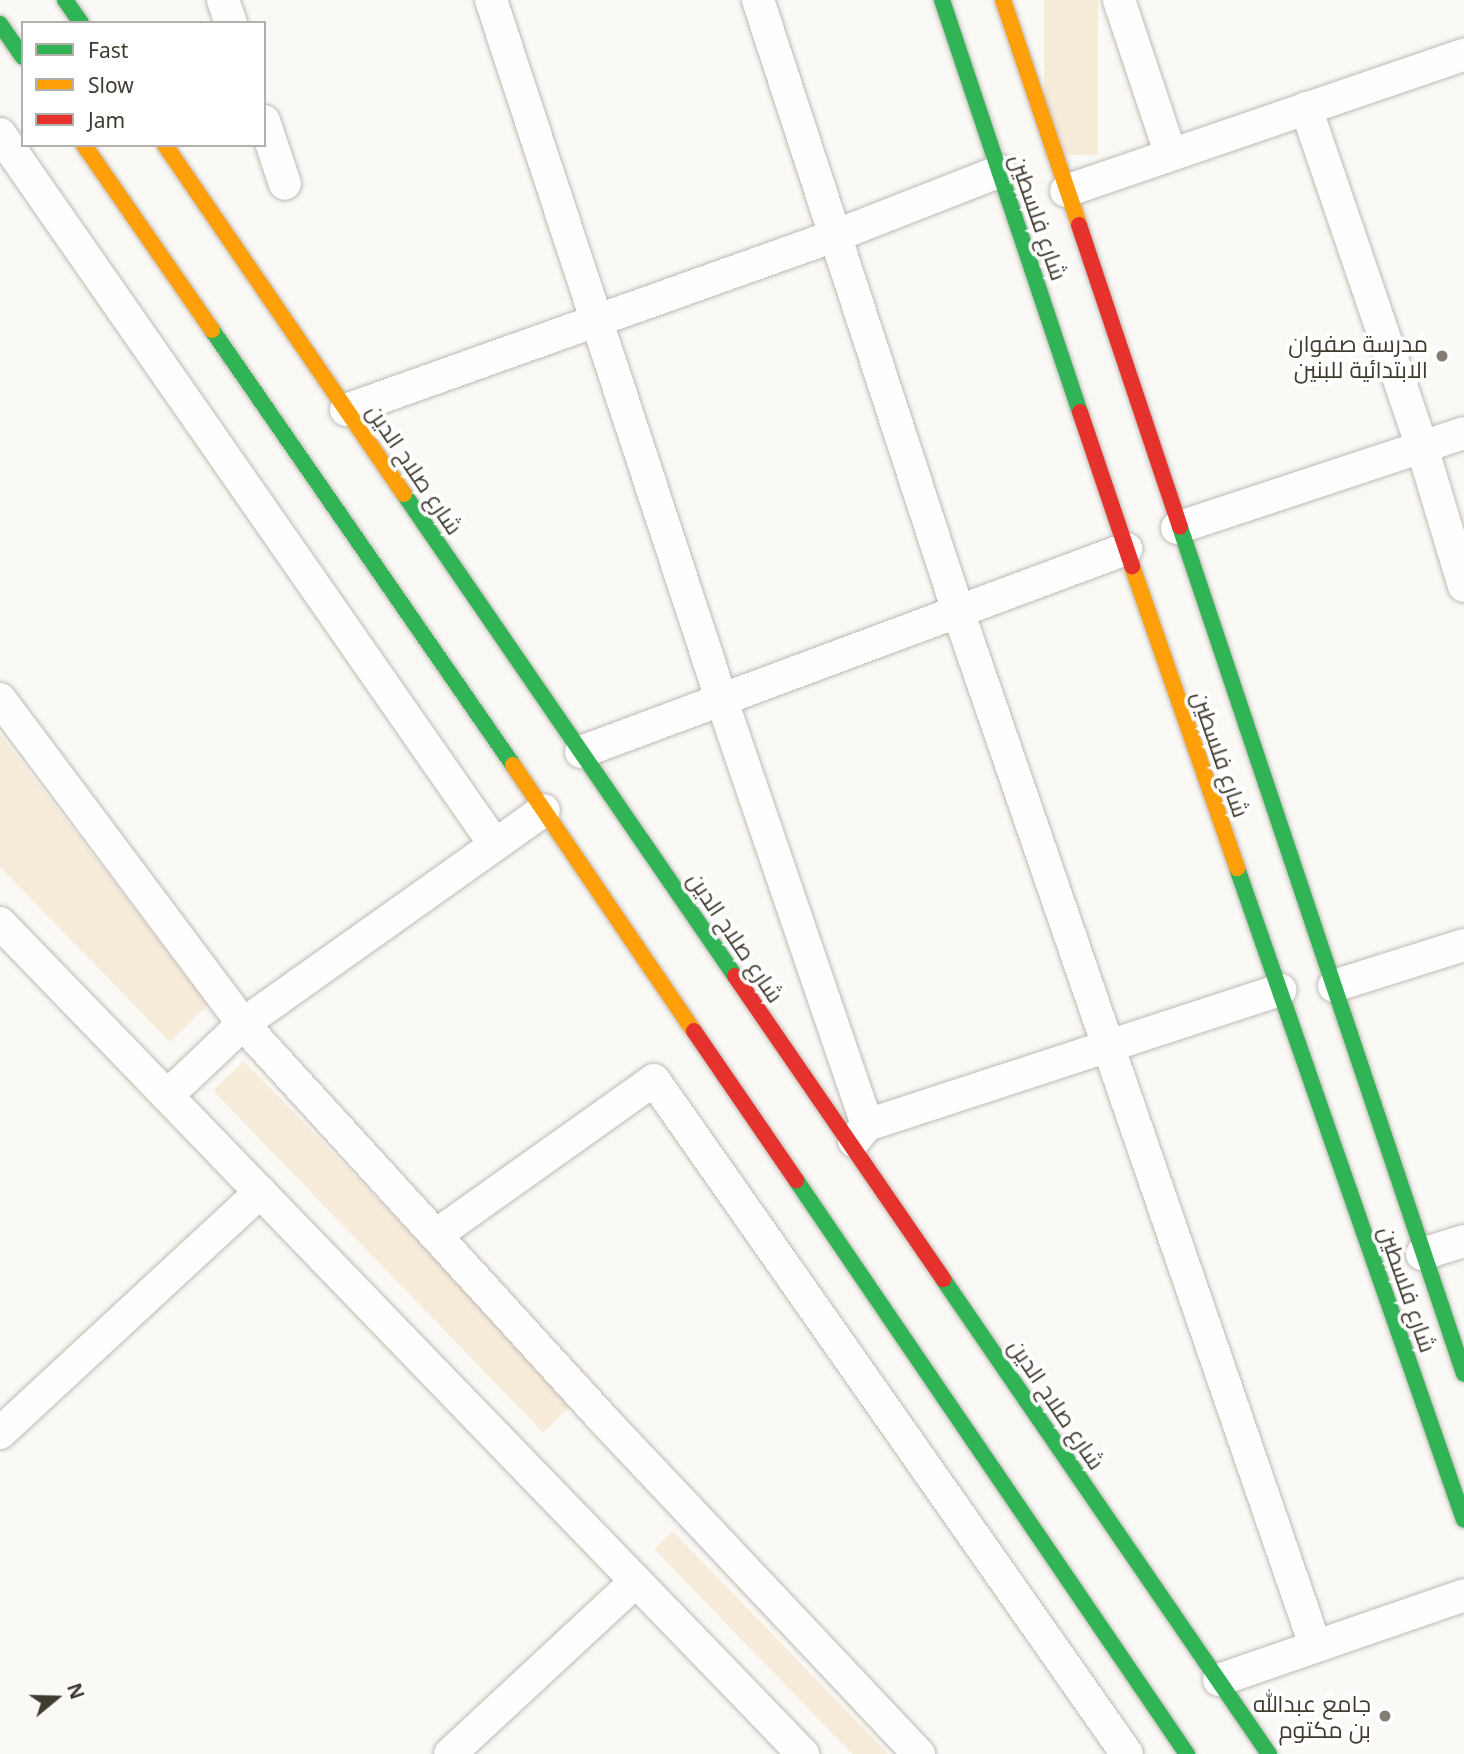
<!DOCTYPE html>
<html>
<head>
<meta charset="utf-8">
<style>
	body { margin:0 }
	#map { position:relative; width:1464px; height:1754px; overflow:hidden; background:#fbf9f6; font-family:"Noto Sans",Cairo,sans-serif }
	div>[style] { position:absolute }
	.green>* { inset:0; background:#f7ecda; transform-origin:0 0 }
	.roads { filter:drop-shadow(0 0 2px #bebab4) drop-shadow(0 0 2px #bebab4) }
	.street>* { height:32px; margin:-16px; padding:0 16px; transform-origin:16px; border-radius:16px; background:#fefefe }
	.fast>* { height:16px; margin:-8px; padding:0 8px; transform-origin:8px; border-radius:8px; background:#30b455 }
	.slow>* { height:16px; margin:-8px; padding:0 8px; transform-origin:8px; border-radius:8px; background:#ff9f0a }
	.jam>* { height:16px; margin:-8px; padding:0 8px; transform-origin:8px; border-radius:8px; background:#e5322d }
	.dots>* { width:19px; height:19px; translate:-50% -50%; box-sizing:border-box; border:4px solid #fff; border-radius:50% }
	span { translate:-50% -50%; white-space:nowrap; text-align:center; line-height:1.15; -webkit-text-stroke:7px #fff; paint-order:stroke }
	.street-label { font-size:23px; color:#413a2f }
	.poi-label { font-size:23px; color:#413a2f }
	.right { translate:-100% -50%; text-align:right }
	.legend { position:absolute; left:21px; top:21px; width:245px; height:126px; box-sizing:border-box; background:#fff; border:2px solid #b3b0ac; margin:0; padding:9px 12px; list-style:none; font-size:21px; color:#413a2f }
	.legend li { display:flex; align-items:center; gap:14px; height:35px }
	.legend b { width:35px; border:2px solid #b3b0ac }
	.north { position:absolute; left:21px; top:1663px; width:70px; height:70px; -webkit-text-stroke:5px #fff; paint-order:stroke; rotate:71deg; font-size:19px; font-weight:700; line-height:28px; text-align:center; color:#413a2f }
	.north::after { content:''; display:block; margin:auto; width:24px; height:32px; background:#413a2f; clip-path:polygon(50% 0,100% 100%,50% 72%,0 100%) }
</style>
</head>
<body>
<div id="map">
	<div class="green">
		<div style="left:1044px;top:0;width:54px;height:155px"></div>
		<div style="clip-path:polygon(0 734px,208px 1005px,170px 1042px,0 867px)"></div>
		<div style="left:244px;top:1061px;width:475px;height:43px;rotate:46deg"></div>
		<div style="left:673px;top:1531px;width:309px;height:26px;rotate:46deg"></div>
	</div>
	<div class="roads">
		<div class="street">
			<div style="left:223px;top:0;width:24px;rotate:71deg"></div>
			<div style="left:491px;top:0;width:738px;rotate:71.76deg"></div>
			<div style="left:722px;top:701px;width:448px;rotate:71.1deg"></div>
			<div style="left:758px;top:0;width:646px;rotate:71.87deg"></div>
			<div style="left:959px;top:614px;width:1091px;rotate:70.95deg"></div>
			<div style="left:1119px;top:0;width:163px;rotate:71.5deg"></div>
			<div style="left:1306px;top:108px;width:358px;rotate:71.1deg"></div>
			<div style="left:1422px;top:447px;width:145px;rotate:73.2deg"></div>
			<div style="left:264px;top:121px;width:66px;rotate:71.6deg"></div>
			<div style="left:0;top:134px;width:866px;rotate:55.15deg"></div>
			<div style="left:1066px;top:191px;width:421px;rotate:-18.9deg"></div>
			<div style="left:346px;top:410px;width:521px;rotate:-19.62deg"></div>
			<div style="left:837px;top:235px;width:175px;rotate:-21.4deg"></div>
			<div style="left:1177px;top:528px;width:302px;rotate:-18.3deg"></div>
			<div style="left:0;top:699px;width:406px;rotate:53.2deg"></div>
			<div style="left:243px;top:1024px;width:534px;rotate:47.65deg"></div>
			<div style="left:603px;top:1419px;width:461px;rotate:46.7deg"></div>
			<div style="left:581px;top:752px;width:582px;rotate:-20.43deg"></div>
			<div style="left:0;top:923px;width:1156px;rotate:45.98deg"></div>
			<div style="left:1334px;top:986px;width:136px;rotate:-17.5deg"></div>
			<div style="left:167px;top:1096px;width:105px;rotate:-43.5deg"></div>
			<div style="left:243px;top:1024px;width:369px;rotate:-35.4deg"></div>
			<div style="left:854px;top:1141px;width:21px;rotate:-51deg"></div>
			<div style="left:867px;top:1125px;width:435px;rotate:-18.1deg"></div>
			<div style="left:436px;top:1235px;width:267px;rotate:-35.4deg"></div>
			<div style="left:654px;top:1080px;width:823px;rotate:54.94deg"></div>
			<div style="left:1422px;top:1254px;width:44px;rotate:-17.2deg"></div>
			<div style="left:0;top:1433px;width:355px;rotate:-42.8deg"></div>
			<div style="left:1219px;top:1680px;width:259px;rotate:-19.1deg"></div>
			<div style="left:450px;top:1754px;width:254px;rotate:-42.9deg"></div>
		</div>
		<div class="fast">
			<div style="left:65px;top:0;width:28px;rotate:55deg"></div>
			<div style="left:942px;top:0;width:434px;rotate:71.5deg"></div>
			<div style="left:0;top:24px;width:40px;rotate:55.1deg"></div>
			<div style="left:212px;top:330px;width:529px;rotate:55.32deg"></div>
			<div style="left:404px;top:494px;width:585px;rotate:55.52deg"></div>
			<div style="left:1180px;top:527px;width:893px;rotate:71.46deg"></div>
			<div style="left:1237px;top:868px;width:690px;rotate:70.8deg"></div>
			<div style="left:796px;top:1180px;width:695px;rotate:55.74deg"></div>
			<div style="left:943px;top:1279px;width:576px;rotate:55.54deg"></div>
		</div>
		<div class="slow">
			<div style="left:1003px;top:0;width:237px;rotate:71.3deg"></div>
			<div style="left:84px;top:145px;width:225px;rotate:55.3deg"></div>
			<div style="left:165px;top:145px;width:423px;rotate:55.6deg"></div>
			<div style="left:1132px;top:566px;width:320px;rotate:70.8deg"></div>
			<div style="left:513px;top:765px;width:322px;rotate:55.8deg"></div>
		</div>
		<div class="jam">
			<div style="left:1079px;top:225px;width:318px;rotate:71.5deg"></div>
			<div style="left:1080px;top:412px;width:163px;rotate:71.3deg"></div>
			<div style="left:735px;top:976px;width:368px;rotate:55.5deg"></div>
			<div style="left:694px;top:1031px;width:181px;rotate:55.6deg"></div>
		</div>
	</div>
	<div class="dots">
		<div style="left:1442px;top:356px;background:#827d75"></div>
		<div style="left:1385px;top:1716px;background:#827d75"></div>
	</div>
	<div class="street-label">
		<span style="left:1039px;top:217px;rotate:71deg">شارع فلسطين</span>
		<span style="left:415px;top:469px;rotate:56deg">شارع صلاح الدين</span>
		<span style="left:1221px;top:754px;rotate:71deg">شارع فلسطين</span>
		<span style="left:736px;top:937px;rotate:56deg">شارع صلاح الدين</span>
		<span style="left:1408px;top:1289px;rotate:71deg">شارع فلسطين</span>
		<span style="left:1057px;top:1404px;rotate:56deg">شارع صلاح الدين</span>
	</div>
	<div class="poi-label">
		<span class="right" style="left:1428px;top:356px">مدرسة صفوان<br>الابتدائية للبنين</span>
		<span class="right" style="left:1371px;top:1716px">جامع عبدالله<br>بن مكتوم</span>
	</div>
	<ul class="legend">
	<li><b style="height:9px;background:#30b455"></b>Fast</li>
	<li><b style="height:9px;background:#ff9f0a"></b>Slow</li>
	<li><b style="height:9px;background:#e5322d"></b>Jam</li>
	</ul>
	<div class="north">N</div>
</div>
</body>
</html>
